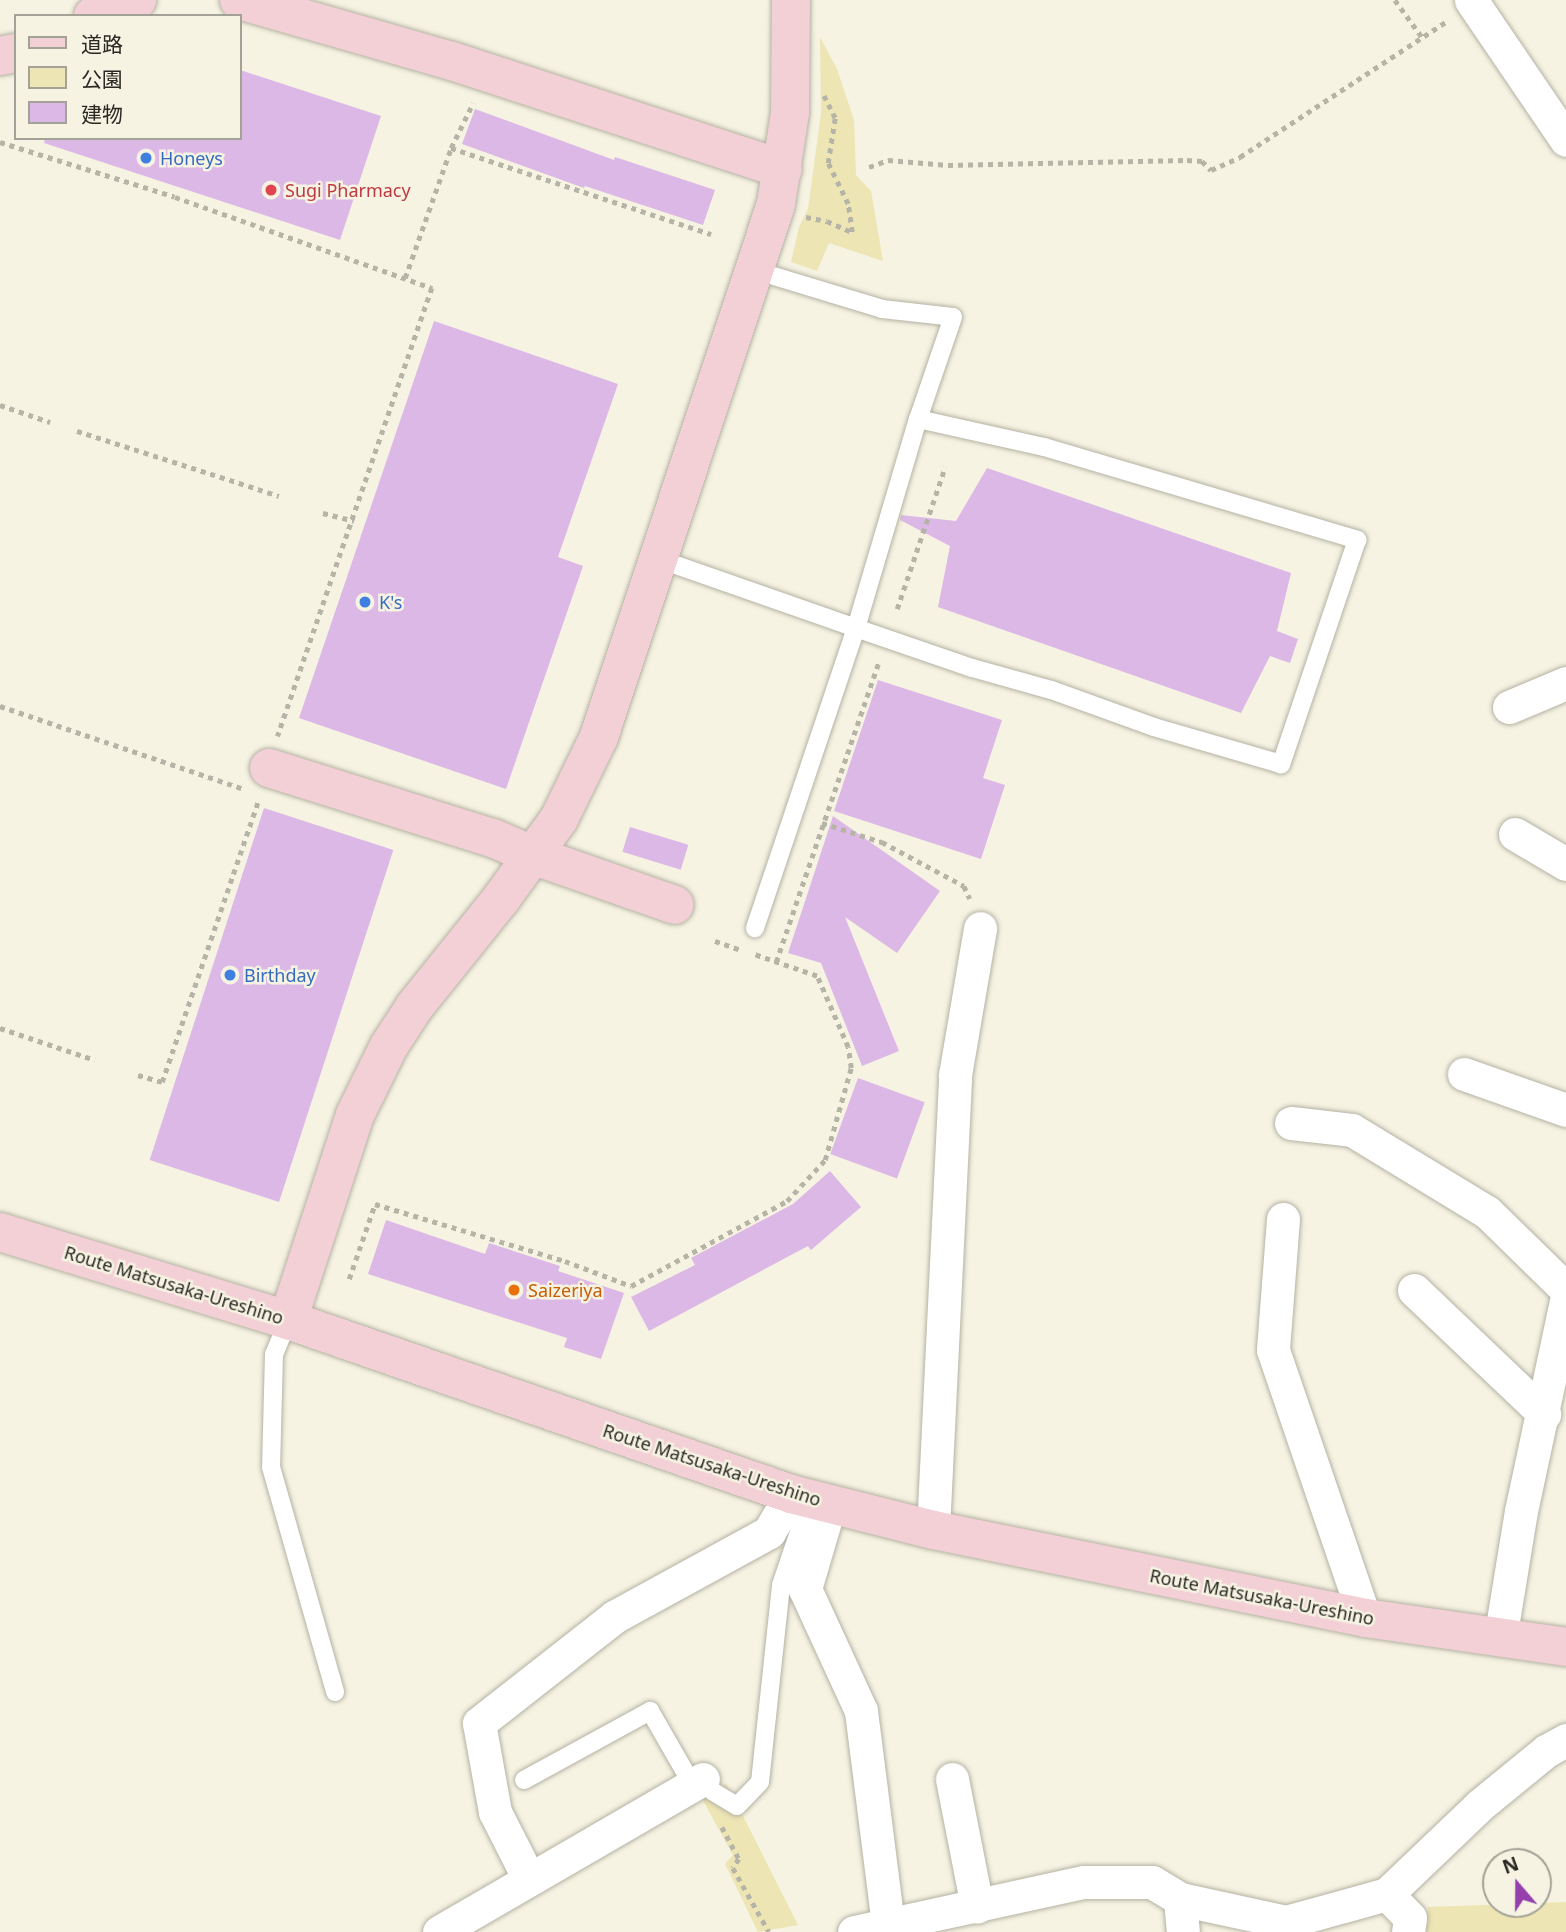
<!DOCTYPE html>
<html>
<head>
<meta charset="utf-8">
<style>
	body { margin:0 }
	#map { position:relative; width:1566px; height:1932px; overflow:hidden; background:#f6f3e3; font-family:"Noto Sans","Noto Sans JP",sans-serif }
	div>[style] { position:absolute }
	.green>* { inset:0; background:#ede5b3 }
	.building>* { inset:0; background:#dbb8e6; transform-origin:0 0 }
	.path>* { height:4.5px; margin-top:-2.25px; transform-origin:0; background:repeating-linear-gradient(90deg,#b6b4a7 0 5px,transparent 0 10px) }
	.roads { filter:drop-shadow(0 0 2px #b5b2a3) drop-shadow(0 0 2px #b5b2a3) }
	.lane>* { height:18px; margin:-9px; padding:0 9px; transform-origin:9px; border-radius:9px; background:#fff }
	.street>* { height:33px; margin:-16.5px; padding:0 16.5px; transform-origin:16.5px; border-radius:16.5px; background:#fff }
	.secondary>* { height:38px; margin:-19px; padding:0 19px; transform-origin:19px; border-radius:19px; background:#f2d0d6 }
	.dots>* { width:19px; height:19px; translate:-50% -50%; box-sizing:border-box; border:4px solid #f6f3e3; border-radius:50% }
	span { translate:-50% -50%; white-space:nowrap; text-align:center; line-height:1.15; -webkit-text-stroke:5px #f6f3e3; paint-order:stroke }
	.shop-label { font-size:18px; color:#366cbe }
	.left { translate:0 -50%; text-align:left }
	.health-label { font-size:18px; color:#be3a42 }
	.street-label { font-size:18px; color:#2a2923 }
	.food-label { font-size:18px; color:#c56008 }
	.legend { position:absolute; left:14px; top:14px; width:228px; height:126px; box-sizing:border-box; background:#f6f3e3; border:2px solid #a4a296; margin:0; padding:9px 12px; list-style:none; font-size:21px; color:#2a2923 }
	.legend li { display:flex; align-items:center; gap:14px; height:35px }
	.legend b { width:35px; border:2px solid #a4a296 }
	.north { position:absolute; left:1482px; top:1848px; width:70px; height:70px; box-sizing:border-box; background:#f6f3e3; border:2px solid #a4a296; border-radius:50%; rotate:340deg; font-size:19px; font-weight:700; line-height:28px; text-align:center; color:#2a2923 }
	.north::after { content:''; display:block; margin:auto; width:24px; height:32px; background:#9540ad; clip-path:polygon(50% 0,100% 100%,50% 72%,0 100%) }
</style>
</head>
<body>
<div id="map">
	<div class="green">
		<div style="clip-path:polygon(820px 37px,837px 69px,854px 120px,856px 175px,871px 191px,883px 261px,829px 243px,817px 271px,791px 262px,799px 227px,808px 209px,821px 113px)"></div>
		<div style="clip-path:polygon(726px 1784px,743px 1816px,798px 1925px,758px 1932px,725px 1864px,733px 1855px,701px 1797px)"></div>
		<div style="clip-path:polygon(1566px 1902px,1566px 1932px,1424px 1932px,1428px 1907px)"></div>
	</div>
	<div class="building">
		<div style="clip-path:polygon(240px 70px,381px 116px,340px 240px,44px 143px,45px 138px,240px 138px)"></div>
		<div style="clip-path:polygon(475px 109px,614px 160px,615px 157px,715px 190px,703px 225px,585px 186px,584px 188px,462px 144px)"></div>
		<div style="clip-path:polygon(434px 321px,618px 384px,558px 557px,583px 566px,506px 789px,299px 718px)"></div>
		<div style="clip-path:polygon(987px 468px,1291px 573px,1277px 631px,1298px 639px,1290px 663px,1270px 656px,1241px 713px,938px 607px,950px 546px,900px 520px,901px 515px,956px 521px)"></div>
		<div style="clip-path:polygon(878px 680px,1002px 720px,983px 778px,1005px 785px,981px 859px,834px 811px)"></div>
		<div style="left:264px;top:808px;width:136px;height:370px;rotate:18deg"></div>
		<div style="clip-path:polygon(833px 816px,940px 891px,897px 953px,845px 917px,899px 1051px,862px 1066px,821px 963px,788px 953px)"></div>
		<div style="left:630px;top:827px;width:61px;height:26px;rotate:17deg"></div>
		<div style="left:858px;top:1078px;width:71px;height:81px;rotate:20deg"></div>
		<div style="clip-path:polygon(830px 1171px,861px 1207px,811px 1250px,808px 1246px,649px 1331px,631px 1297px,695px 1265px,691px 1258px,793px 1204px)"></div>
		<div style="clip-path:polygon(386px 1220px,485px 1254px,489px 1243px,560px 1266px,558px 1271px,624px 1293px,601px 1359px,564px 1347px,567px 1338px,368px 1274px)"></div>
	</div>
	<div class="path">
		<div style="left:1395px;top:0;width:46px;rotate:53.9deg"></div>
		<div style="left:0;top:142px;width:183px;rotate:17.4deg"></div>
		<div style="left:175px;top:197px;width:273px;rotate:19.5deg"></div>
		<div style="left:432px;top:288px;width:474px;rotate:109deg"></div>
		<div style="left:451px;top:148px;width:274px;rotate:18.3deg"></div>
		<div style="left:869px;top:167px;width:20px;rotate:-20deg"></div>
		<div style="left:888px;top:160px;width:60px;rotate:4.8deg"></div>
		<div style="left:948px;top:165px;width:239px;rotate:-1.2deg"></div>
		<div style="left:1187px;top:160px;width:15px;rotate:4deg"></div>
		<div style="left:1202px;top:161px;width:13px;rotate:45deg"></div>
		<div style="left:1211px;top:170px;width:32px;rotate:-24deg"></div>
		<div style="left:1240px;top:157px;width:248px;rotate:-33.3deg"></div>
		<div style="left:806px;top:217px;width:21px;rotate:11deg"></div>
		<div style="left:827px;top:221px;width:27px;rotate:24deg"></div>
		<div style="left:852px;top:232px;width:28px;rotate:-98deg"></div>
		<div style="left:848px;top:204px;width:46px;rotate:-116deg"></div>
		<div style="left:828px;top:163px;width:46px;rotate:-81.2deg"></div>
		<div style="left:835px;top:118px;width:25px;rotate:-117deg"></div>
		<div style="left:405px;top:278px;width:138px;rotate:-70.5deg"></div>
		<div style="left:451px;top:148px;width:50px;rotate:-63.9deg"></div>
		<div style="left:0;top:405px;width:53px;rotate:18.8deg"></div>
		<div style="left:77px;top:431px;width:212px;rotate:17.8deg"></div>
		<div style="left:323px;top:513px;width:32px;rotate:14deg"></div>
		<div style="left:897px;top:609px;width:150px;rotate:-71.3deg"></div>
		<div style="left:0;top:706px;width:255px;rotate:18.8deg"></div>
		<div style="left:822px;top:823px;width:63px;rotate:17.6deg"></div>
		<div style="left:882px;top:842px;width:93px;rotate:28.2deg"></div>
		<div style="left:964px;top:886px;width:14px;rotate:65deg"></div>
		<div style="left:715px;top:941px;width:28px;rotate:19deg"></div>
		<div style="left:776px;top:962px;width:318px;rotate:-71.1deg"></div>
		<div style="left:0;top:1028px;width:100px;rotate:18.6deg"></div>
		<div style="left:138px;top:1075px;width:25px;rotate:16deg"></div>
		<div style="left:162px;top:1082px;width:299px;rotate:-71.1deg"></div>
		<div style="left:349px;top:1279px;width:79px;rotate:-70.9deg"></div>
		<div style="left:375px;top:1204px;width:198px;rotate:16.7deg"></div>
		<div style="left:565px;top:1261px;width:71px;rotate:20.7deg"></div>
		<div style="left:631px;top:1286px;width:178px;rotate:-28.6deg"></div>
		<div style="left:787px;top:1201px;width:56px;rotate:-47.2deg"></div>
		<div style="left:825px;top:1160px;width:96px;rotate:-74.2deg"></div>
		<div style="left:851px;top:1068px;width:21px;rotate:-98deg"></div>
		<div style="left:848px;top:1047px;width:77px;rotate:-113.6deg"></div>
		<div style="left:817px;top:976px;width:68px;rotate:-161deg"></div>
		<div style="left:722px;top:1827px;width:36px;rotate:62deg"></div>
		<div style="left:739px;top:1859px;width:11px;rotate:124deg"></div>
		<div style="left:733px;top:1868px;width:73px;rotate:60.6deg"></div>
	</div>
	<div class="roads">
		<div class="lane">
			<div style="left:754px;top:270px;width:134px;rotate:16.9deg"></div>
			<div style="left:882px;top:309px;width:71px;rotate:6.4deg"></div>
			<div style="left:953px;top:317px;width:108px;rotate:108.9deg"></div>
			<div style="left:918px;top:419px;width:129px;rotate:12.5deg"></div>
			<div style="left:1044px;top:447px;width:327px;rotate:16.5deg"></div>
			<div style="left:1357px;top:540px;width:237px;rotate:108.7deg"></div>
			<div style="left:1281px;top:764px;width:132px;rotate:-163.8deg"></div>
			<div style="left:1154px;top:727px;width:109px;rotate:-160.2deg"></div>
			<div style="left:1051px;top:690px;width:82px;rotate:-164.4deg"></div>
			<div style="left:972px;top:668px;width:123px;rotate:-161deg"></div>
			<div style="left:856px;top:628px;width:218px;rotate:-73.5deg"></div>
			<div style="left:656px;top:558px;width:212px;rotate:19.3deg"></div>
			<div style="left:856px;top:628px;width:317px;rotate:108.6deg"></div>
			<div style="left:288px;top:1320px;width:37px;rotate:112deg"></div>
			<div style="left:274px;top:1354px;width:113px;rotate:91.5deg"></div>
			<div style="left:271px;top:1467px;width:234px;rotate:74.1deg"></div>
			<div style="left:524px;top:1780px;width:144px;rotate:-28.7deg"></div>
			<div style="left:650px;top:1711px;width:84px;rotate:60.1deg"></div>
			<div style="left:712px;top:1791px;width:29px;rotate:31deg"></div>
			<div style="left:737px;top:1806px;width:33px;rotate:-46deg"></div>
			<div style="left:760px;top:1782px;width:198px;rotate:-83.9deg"></div>
			<div style="left:781px;top:1585px;width:91px;rotate:-71.4deg"></div>
		</div>
		<div class="street">
			<div style="left:1471px;top:0;width:169px;rotate:55.8deg"></div>
			<div style="left:1509px;top:707px;width:62px;rotate:-22.8deg"></div>
			<div style="left:1515px;top:834px;width:59px;rotate:30.5deg"></div>
			<div style="left:1464px;top:1074px;width:108px;rotate:19.4deg"></div>
			<div style="left:1291px;top:1123px;width:61px;rotate:6.5deg"></div>
			<div style="left:1352px;top:1130px;width:158px;rotate:31.3deg"></div>
			<div style="left:1487px;top:1212px;width:110px;rotate:44.3deg"></div>
			<div style="left:1283px;top:1219px;width:131px;rotate:94.4deg"></div>
			<div style="left:1273px;top:1350px;width:283px;rotate:71.1deg"></div>
			<div style="left:1414px;top:1290px;width:180px;rotate:43.6deg"></div>
			<div style="left:830px;top:1504px;width:89px;rotate:106.4deg"></div>
			<div style="left:805px;top:1589px;width:134px;rotate:65.3deg"></div>
			<div style="left:861px;top:1711px;width:216px;rotate:82.8deg"></div>
			<div style="left:933px;top:1530px;width:456px;rotate:-87.2deg"></div>
			<div style="left:955px;top:1075px;width:149px;rotate:-80.3deg"></div>
			<div style="left:1500px;top:1639px;width:130px;rotate:-80.7deg"></div>
			<div style="left:1521px;top:1511px;width:215px;rotate:-77.9deg"></div>
			<div style="left:952px;top:1779px;width:130px;rotate:78.9deg"></div>
			<div style="left:529px;top:1879px;width:75px;rotate:-116.9deg"></div>
			<div style="left:495px;top:1812px;width:90px;rotate:-100.2deg"></div>
			<div style="left:479px;top:1723px;width:172px;rotate:-38.1deg"></div>
			<div style="left:614px;top:1617px;width:177px;rotate:-28.7deg"></div>
			<div style="left:769px;top:1532px;width:44px;rotate:-59.9deg"></div>
			<div style="left:1387px;top:1894px;width:33px;rotate:46deg"></div>
			<div style="left:1410px;top:1918px;width:14px;rotate:98deg"></div>
			<div style="left:1180px;top:1899px;width:33px;rotate:85deg"></div>
			<div style="left:439px;top:1932px;width:305px;rotate:-30.1deg"></div>
			<div style="left:854px;top:1932px;width:235px;rotate:-12.3deg"></div>
			<div style="left:1084px;top:1882px;width:68px"></div>
			<div style="left:1152px;top:1882px;width:33px;rotate:31deg"></div>
			<div style="left:1180px;top:1899px;width:108px;rotate:12.2deg"></div>
			<div style="left:1286px;top:1922px;width:105px;rotate:-15.5deg"></div>
			<div style="left:1387px;top:1894px;width:129px;rotate:-43.7deg"></div>
			<div style="left:1480px;top:1805px;width:85px;rotate:-39.3deg"></div>
			<div style="left:1546px;top:1751px;width:23px;rotate:-29deg"></div>
		</div>
		<div class="secondary">
			<div style="left:239px;top:0;width:222px;rotate:16deg"></div>
			<div style="left:452px;top:61px;width:348px;rotate:18.1deg"></div>
			<div style="left:93px;top:16px;width:47px;rotate:-20deg"></div>
			<div style="left:0;top:56px;width:16px;rotate:-11deg"></div>
			<div style="left:269px;top:768px;width:235px;rotate:17.4deg"></div>
			<div style="left:493px;top:838px;width:43px;rotate:23.6deg"></div>
			<div style="left:532px;top:855px;width:151px;rotate:19.3deg"></div>
			<div style="left:0;top:1232px;width:301px;rotate:17deg"></div>
			<div style="left:288px;top:1320px;width:532px;rotate:19.08deg"></div>
			<div style="left:791px;top:1494px;width:146px;rotate:14.2deg"></div>
			<div style="left:933px;top:1530px;width:441px;rotate:11.5deg"></div>
			<div style="left:1365px;top:1618px;width:203px;rotate:8.2deg"></div>
			<div style="left:288px;top:1320px;width:216px;rotate:-71.9deg"></div>
			<div style="left:355px;top:1115px;width:77px;rotate:-63.8deg"></div>
			<div style="left:389px;top:1046px;width:48px;rotate:-57deg"></div>
			<div style="left:415px;top:1006px;width:137px;rotate:-51.2deg"></div>
			<div style="left:501px;top:899px;width:99px;rotate:-54.1deg"></div>
			<div style="left:559px;top:819px;width:91px;rotate:-64deg"></div>
			<div style="left:599px;top:737px;width:562px;rotate:-71.63deg"></div>
			<div style="left:776px;top:204px;width:93px;rotate:-81.3deg"></div>
			<div style="left:790px;top:112px;width:112px;rotate:-89.5deg"></div>
		</div>
	</div>
	<div class="dots">
		<div style="left:146px;top:158px;background:#3f7fe0"></div>
		<div style="left:271px;top:190px;background:#e0444e"></div>
		<div style="left:365px;top:602px;background:#3f7fe0"></div>
		<div style="left:230px;top:975px;background:#3f7fe0"></div>
		<div style="left:514px;top:1290px;background:#e8710a"></div>
	</div>
	<div class="shop-label">
		<span class="left" style="left:160px;top:158px">Honeys</span>
		<span class="left" style="left:379px;top:602px">K's</span>
		<span class="left" style="left:244px;top:975px">Birthday</span>
	</div>
	<div class="health-label">
		<span class="left" style="left:285px;top:190px">Sugi Pharmacy</span>
	</div>
	<div class="street-label">
		<span style="left:174px;top:1285px;rotate:17deg">Route Matsusaka-Ureshino</span>
		<span style="left:712px;top:1465px;rotate:18deg">Route Matsusaka-Ureshino</span>
		<span style="left:1262px;top:1597px;rotate:11deg">Route Matsusaka-Ureshino</span>
	</div>
	<div class="food-label">
		<span class="left" style="left:528px;top:1290px">Saizeriya</span>
	</div>
	<ul class="legend">
	<li><b style="height:9px;background:#f2d0d6"></b>道路</li>
	<li><b style="height:19px;background:#ede5b3"></b>公園</li>
	<li><b style="height:19px;background:#dbb8e6"></b>建物</li>
	</ul>
	<div class="north">N</div>
</div>
</body>
</html>
